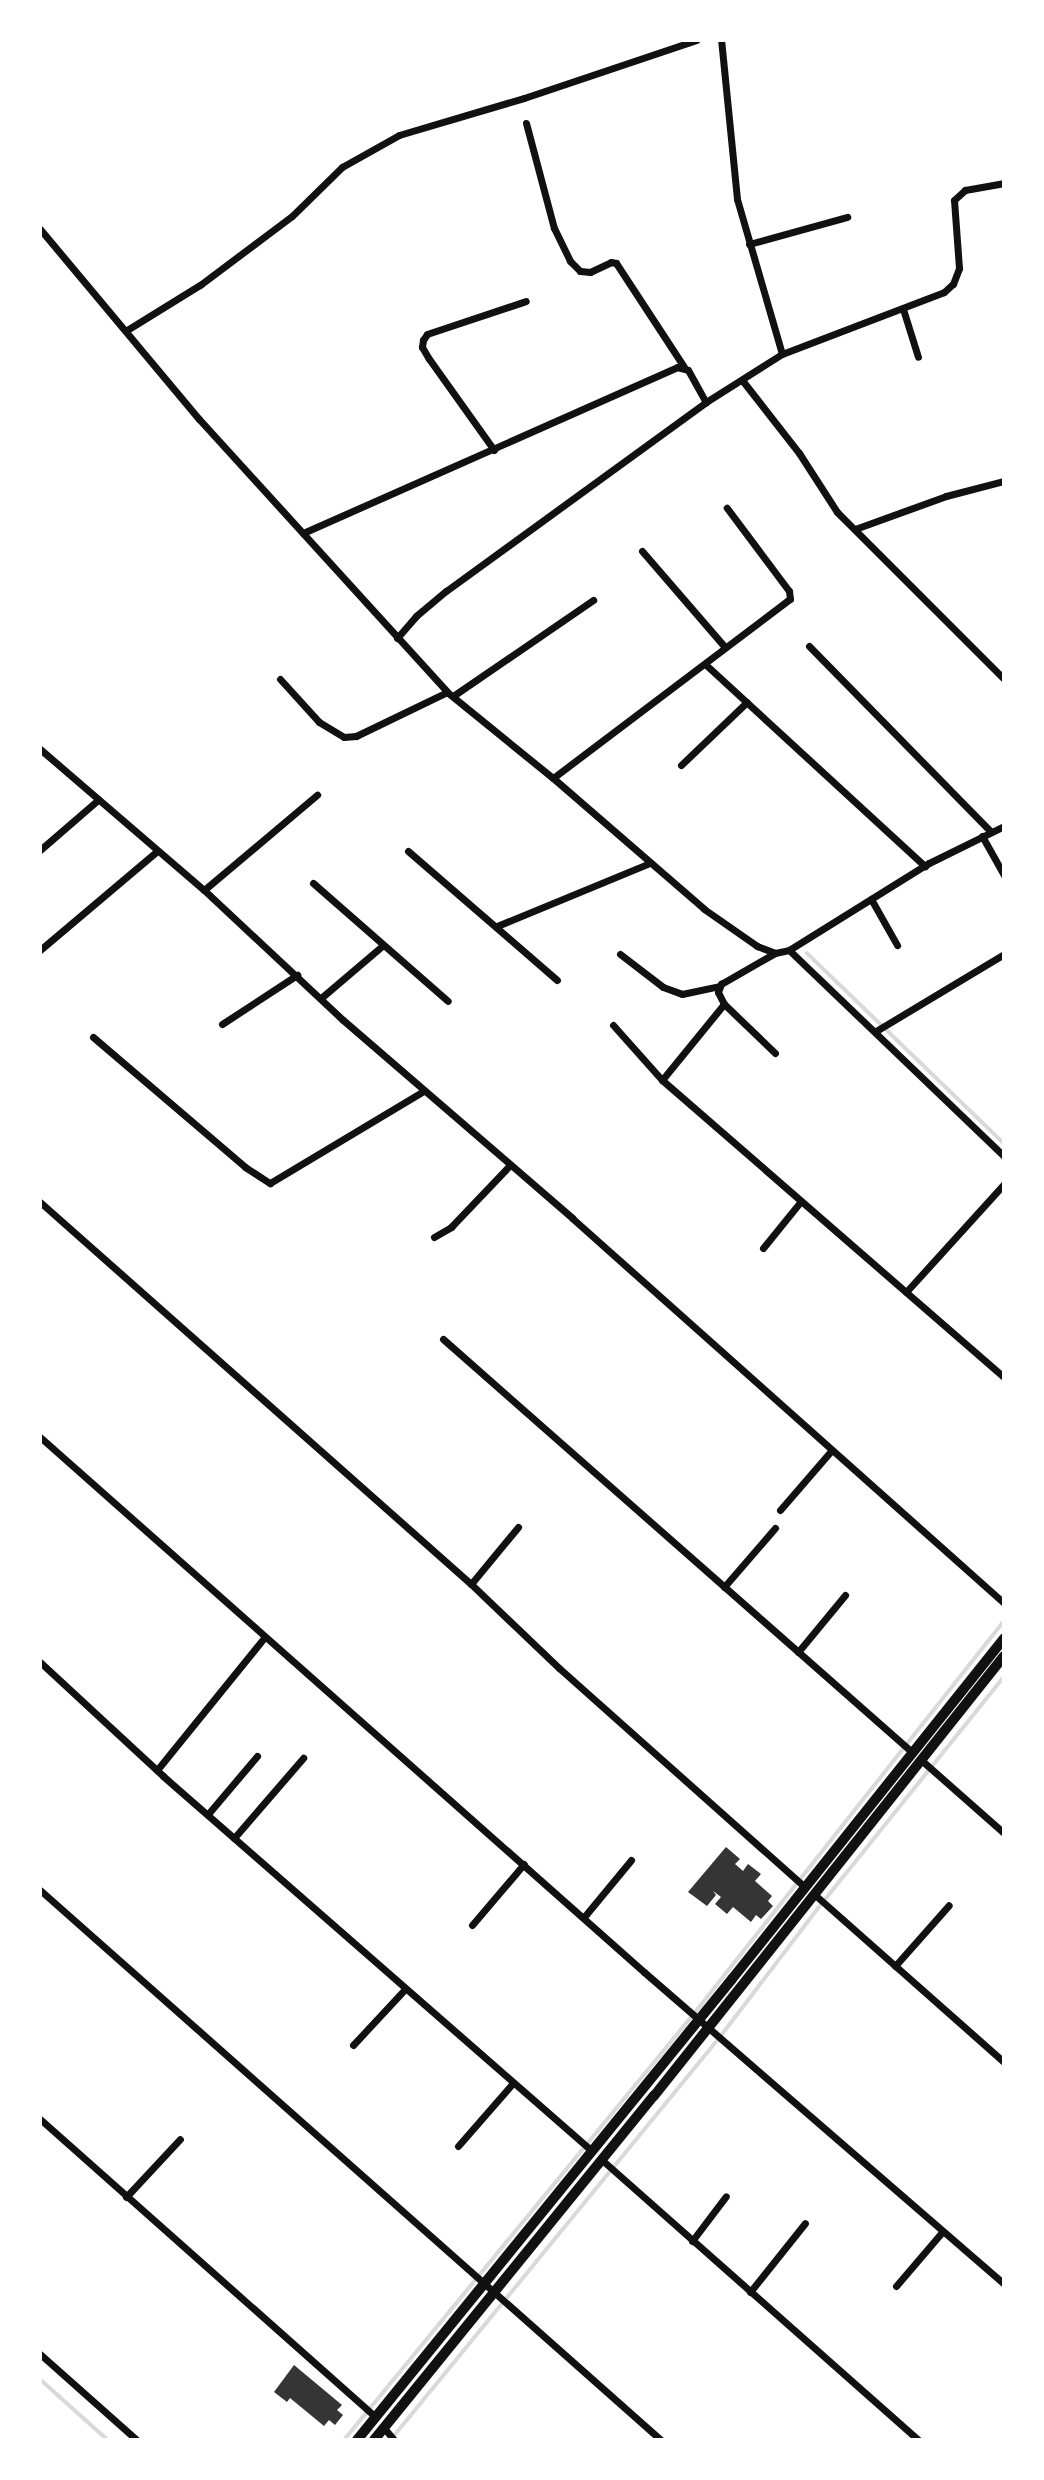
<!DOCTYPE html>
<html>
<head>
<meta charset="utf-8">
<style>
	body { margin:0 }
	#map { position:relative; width:1044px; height:2480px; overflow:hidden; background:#fff; font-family:"Source Sans 3",sans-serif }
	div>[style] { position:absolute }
	.stream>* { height:3.5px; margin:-1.75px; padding:0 1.75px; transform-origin:1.75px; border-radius:1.75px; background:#d9d9d9 }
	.building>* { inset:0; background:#353535 }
	.minor>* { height:7px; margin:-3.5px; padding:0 3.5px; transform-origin:3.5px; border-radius:3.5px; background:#111 }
	.tertiary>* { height:10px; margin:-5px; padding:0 5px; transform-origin:5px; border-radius:5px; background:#111 }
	span { translate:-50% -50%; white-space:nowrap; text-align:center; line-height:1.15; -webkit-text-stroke:7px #fff; paint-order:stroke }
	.frame { position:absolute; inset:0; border:42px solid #fff; pointer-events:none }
</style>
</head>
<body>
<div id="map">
	<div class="stream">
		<div style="left:807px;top:953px;width:274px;rotate:44deg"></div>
		<div style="left:40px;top:2379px;width:91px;rotate:41.9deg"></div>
		<div style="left:393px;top:2437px;width:517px;rotate:-50.73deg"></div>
		<div style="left:720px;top:2037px;width:170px;rotate:-52.7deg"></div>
		<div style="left:823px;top:1902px;width:289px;rotate:-51.2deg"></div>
		<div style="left:344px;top:2440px;width:550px;rotate:-50.61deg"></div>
		<div style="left:693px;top:2015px;width:502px;rotate:-51.71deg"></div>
	</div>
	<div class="building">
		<div style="clip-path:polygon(726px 1847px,740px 1859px,735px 1864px,743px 1871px,748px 1864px,761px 1874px,755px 1881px,772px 1896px,768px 1901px,773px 1906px,761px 1919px,756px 1915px,751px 1922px,733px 1907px,727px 1914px,715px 1904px,721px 1897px,713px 1891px,716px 1895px,707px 1906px,688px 1892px)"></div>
		<div style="clip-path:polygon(294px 2365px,342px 2405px,337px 2410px,343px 2415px,335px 2425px,329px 2420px,324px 2426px,290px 2398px,287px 2402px,274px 2392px)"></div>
	</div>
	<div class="minor">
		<div style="left:526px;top:123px;width:109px;rotate:75.1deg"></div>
		<div style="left:554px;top:228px;width:37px;rotate:64deg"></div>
		<div style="left:570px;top:261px;width:14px;rotate:45deg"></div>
		<div style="left:580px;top:271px;width:10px;rotate:6deg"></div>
		<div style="left:590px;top:272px;width:23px;rotate:-25deg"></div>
		<div style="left:611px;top:262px;width:5px;rotate:11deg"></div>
		<div style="left:616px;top:263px;width:124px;rotate:56.8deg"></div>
		<div style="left:40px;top:229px;width:248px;rotate:50.1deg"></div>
		<div style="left:199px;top:419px;width:369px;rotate:47.7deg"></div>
		<div style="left:447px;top:692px;width:136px;rotate:39.1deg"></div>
		<div style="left:553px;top:778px;width:200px;rotate:40.9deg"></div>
		<div style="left:704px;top:909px;width:65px;rotate:34.9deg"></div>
		<div style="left:757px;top:946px;width:19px;rotate:21deg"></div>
		<div style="left:775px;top:953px;width:14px;rotate:-12deg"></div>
		<div style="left:789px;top:950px;width:298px;rotate:43.8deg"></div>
		<div style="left:749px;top:244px;width:102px;rotate:-15.4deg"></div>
		<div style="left:903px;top:309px;width:50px;rotate:72.6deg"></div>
		<div style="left:127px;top:330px;width:86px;rotate:-31.7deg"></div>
		<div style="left:200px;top:285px;width:115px;rotate:-36.9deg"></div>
		<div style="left:292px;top:216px;width:70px;rotate:-44.4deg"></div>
		<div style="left:342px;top:167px;width:65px;rotate:-29.3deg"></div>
		<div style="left:399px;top:135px;width:130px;rotate:-16.5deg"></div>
		<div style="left:524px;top:98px;width:182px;rotate:-18.6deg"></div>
		<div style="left:782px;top:354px;width:173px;rotate:-20.9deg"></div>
		<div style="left:944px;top:292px;width:12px;rotate:-42deg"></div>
		<div style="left:953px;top:284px;width:17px;rotate:-69deg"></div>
		<div style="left:959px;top:268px;width:68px;rotate:-94.2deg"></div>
		<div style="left:954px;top:200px;width:15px;rotate:-42deg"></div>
		<div style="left:965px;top:190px;width:40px;rotate:-10deg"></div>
		<div style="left:742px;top:380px;width:93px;rotate:52deg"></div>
		<div style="left:799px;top:453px;width:70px;rotate:57.2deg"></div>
		<div style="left:837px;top:512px;width:236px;rotate:45deg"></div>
		<div style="left:494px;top:450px;width:112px;rotate:-125.5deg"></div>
		<div style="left:429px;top:359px;width:14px;rotate:-120deg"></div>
		<div style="left:422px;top:347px;width:7px;rotate:-82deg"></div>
		<div style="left:423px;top:340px;width:7px;rotate:-56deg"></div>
		<div style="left:427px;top:334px;width:104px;rotate:-18.4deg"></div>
		<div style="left:855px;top:529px;width:97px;rotate:-19.9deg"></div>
		<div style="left:946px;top:496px;width:60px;rotate:-14.5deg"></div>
		<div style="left:303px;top:533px;width:409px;rotate:-23.9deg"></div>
		<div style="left:677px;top:367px;width:11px;rotate:15deg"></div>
		<div style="left:688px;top:370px;width:37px;rotate:61deg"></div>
		<div style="left:642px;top:551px;width:125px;rotate:49.2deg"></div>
		<div style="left:397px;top:638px;width:29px;rotate:-49deg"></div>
		<div style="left:416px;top:616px;width:39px;rotate:-40deg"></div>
		<div style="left:446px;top:591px;width:321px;rotate:-36deg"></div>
		<div style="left:706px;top:402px;width:90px;rotate:-32.3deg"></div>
		<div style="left:782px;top:354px;width:161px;rotate:-106.2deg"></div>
		<div style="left:737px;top:199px;width:160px;rotate:-95.7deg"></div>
		<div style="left:809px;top:646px;width:260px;rotate:45.6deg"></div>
		<div style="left:705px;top:664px;width:299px;rotate:42.6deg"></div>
		<div style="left:280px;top:679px;width:58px;rotate:47.8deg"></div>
		<div style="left:319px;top:722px;width:29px;rotate:31deg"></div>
		<div style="left:344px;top:737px;width:12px;rotate:-5deg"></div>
		<div style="left:356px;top:736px;width:101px;rotate:-25.8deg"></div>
		<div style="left:453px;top:696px;width:170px;rotate:-34.4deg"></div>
		<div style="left:40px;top:749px;width:216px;rotate:40.7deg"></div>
		<div style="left:204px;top:890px;width:190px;rotate:43.1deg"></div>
		<div style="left:343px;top:1020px;width:303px;rotate:40.8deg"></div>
		<div style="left:572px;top:1218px;width:579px;rotate:41.71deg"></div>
		<div style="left:681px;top:765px;width:91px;rotate:-43.7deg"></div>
		<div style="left:553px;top:778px;width:297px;rotate:-37.1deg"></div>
		<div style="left:790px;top:599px;width:8px;rotate:-97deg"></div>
		<div style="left:789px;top:591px;width:104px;rotate:-126.8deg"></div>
		<div style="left:982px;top:836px;width:45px;rotate:60.6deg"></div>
		<div style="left:40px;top:850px;width:77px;rotate:-40.8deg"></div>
		<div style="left:408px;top:851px;width:197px;rotate:40.9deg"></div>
		<div style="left:313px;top:883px;width:179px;rotate:41.2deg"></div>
		<div style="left:204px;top:890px;width:148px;rotate:-40.1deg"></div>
		<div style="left:871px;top:899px;width:53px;rotate:60.5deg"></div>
		<div style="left:497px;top:926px;width:165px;rotate:-22.4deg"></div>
		<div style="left:40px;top:950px;width:153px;rotate:-40.2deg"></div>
		<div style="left:789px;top:950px;width:165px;rotate:-31.9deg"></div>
		<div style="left:929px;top:863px;width:84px;rotate:-26.3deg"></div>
		<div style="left:620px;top:954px;width:54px;rotate:37.5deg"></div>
		<div style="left:663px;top:987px;width:20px;rotate:20deg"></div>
		<div style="left:682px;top:994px;width:38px;rotate:-12deg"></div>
		<div style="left:321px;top:998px;width:80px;rotate:-40.4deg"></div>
		<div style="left:222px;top:1024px;width:90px;rotate:-33.2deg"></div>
		<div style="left:613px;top:1025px;width:74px;rotate:48.3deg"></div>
		<div style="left:662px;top:1080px;width:453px;rotate:41deg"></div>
		<div style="left:876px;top:1031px;width:149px;rotate:-31deg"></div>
		<div style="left:93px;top:1037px;width:200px;rotate:40.5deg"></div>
		<div style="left:245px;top:1167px;width:30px;rotate:33deg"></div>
		<div style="left:270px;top:1183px;width:179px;rotate:-30.9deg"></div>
		<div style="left:775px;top:1053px;width:71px;rotate:-136.1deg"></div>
		<div style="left:724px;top:1004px;width:13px;rotate:-117deg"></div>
		<div style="left:718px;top:992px;width:9px;rotate:-69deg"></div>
		<div style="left:721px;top:984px;width:62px;rotate:-29.9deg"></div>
		<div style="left:662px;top:1080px;width:98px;rotate:-50.8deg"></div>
		<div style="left:40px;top:1202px;width:576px;rotate:41.55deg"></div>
		<div style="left:471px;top:1584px;width:122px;rotate:43.7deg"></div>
		<div style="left:559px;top:1668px;width:329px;rotate:41.7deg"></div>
		<div style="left:434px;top:1237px;width:20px;rotate:-30deg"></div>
		<div style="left:451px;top:1227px;width:84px;rotate:-46.4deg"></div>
		<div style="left:763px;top:1248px;width:60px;rotate:-51deg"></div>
		<div style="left:906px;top:1292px;width:146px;rotate:-47.8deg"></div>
		<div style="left:443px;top:1339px;width:625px;rotate:41.37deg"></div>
		<div style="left:40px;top:1437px;width:807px;rotate:41.53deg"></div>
		<div style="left:644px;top:1972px;width:476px;rotate:40.9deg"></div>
		<div style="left:780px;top:1510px;width:77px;rotate:-49.2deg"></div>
		<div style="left:471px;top:1584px;width:74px;rotate:-50.5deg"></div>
		<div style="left:724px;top:1587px;width:78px;rotate:-49.2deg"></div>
		<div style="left:798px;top:1652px;width:74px;rotate:-50.5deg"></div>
		<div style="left:40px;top:1662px;width:168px;rotate:42.8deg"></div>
		<div style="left:163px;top:1776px;width:570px;rotate:41.16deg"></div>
		<div style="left:920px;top:1759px;width:112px;rotate:41.4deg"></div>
		<div style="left:157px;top:1770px;width:170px;rotate:-51deg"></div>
		<div style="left:208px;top:1814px;width:76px;rotate:-49.8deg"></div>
		<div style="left:234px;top:1838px;width:106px;rotate:-49.2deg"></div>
		<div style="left:40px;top:1890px;width:830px;rotate:41.53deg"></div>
		<div style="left:814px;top:1894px;width:254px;rotate:41.5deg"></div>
		<div style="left:584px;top:1917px;width:74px;rotate:-50.5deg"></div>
		<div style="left:472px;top:1925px;width:80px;rotate:-49.6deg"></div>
		<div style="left:895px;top:1966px;width:81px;rotate:-48.5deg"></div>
		<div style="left:353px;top:2045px;width:76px;rotate:-47.1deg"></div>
		<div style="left:40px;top:2119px;width:449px;rotate:41.6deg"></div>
		<div style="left:458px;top:2146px;width:82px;rotate:-48.9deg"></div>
		<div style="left:602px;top:2160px;width:423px;rotate:41.5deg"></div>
		<div style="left:126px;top:2197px;width:79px;rotate:-47deg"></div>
		<div style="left:692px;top:2241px;width:56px;rotate:-52.9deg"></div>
		<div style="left:896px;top:2286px;width:72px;rotate:-49.5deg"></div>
		<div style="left:750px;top:2292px;width:88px;rotate:-51.4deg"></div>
		<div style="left:40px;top:2354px;width:130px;rotate:41.6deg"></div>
		<div style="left:384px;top:2428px;width:16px;rotate:50deg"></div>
	</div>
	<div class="tertiary">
		<div style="left:357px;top:2440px;width:594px;rotate:-50.87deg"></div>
		<div style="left:732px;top:1979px;width:436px;rotate:-51.4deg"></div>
		<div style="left:374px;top:2440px;width:444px;rotate:-50.9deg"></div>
		<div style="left:654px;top:2096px;width:562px;rotate:-51.5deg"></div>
	</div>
	<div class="frame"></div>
</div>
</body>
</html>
